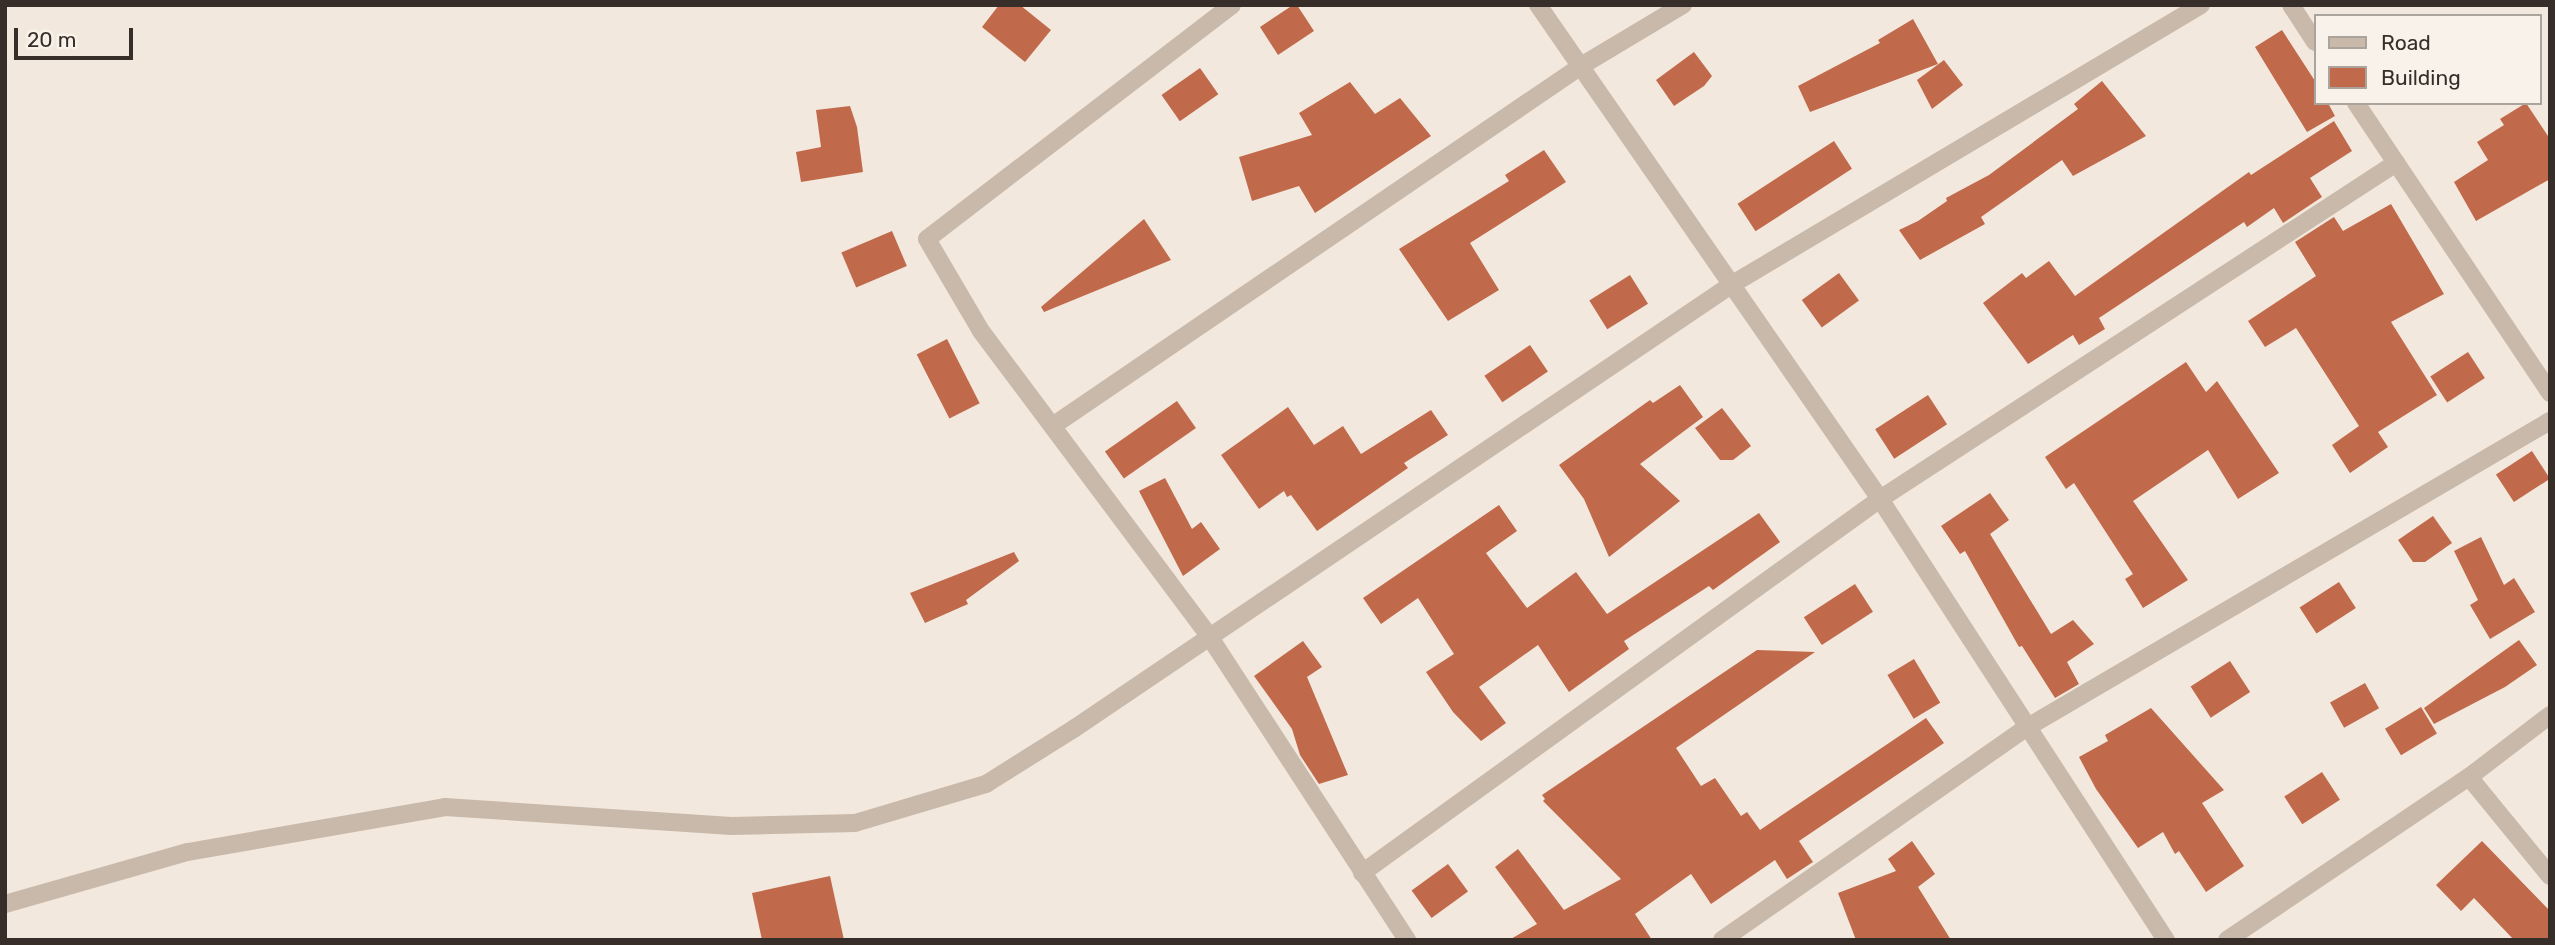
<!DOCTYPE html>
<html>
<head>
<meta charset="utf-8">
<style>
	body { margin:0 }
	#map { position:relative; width:2555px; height:945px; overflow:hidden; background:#f2e8dd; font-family:Rubik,sans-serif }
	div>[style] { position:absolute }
	.building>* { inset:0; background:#c16a4b; transform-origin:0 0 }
	.minor>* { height:18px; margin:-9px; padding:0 9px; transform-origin:9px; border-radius:9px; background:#c9b9aa }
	span { translate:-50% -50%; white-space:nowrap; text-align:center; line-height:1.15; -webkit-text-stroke:5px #f9f2ea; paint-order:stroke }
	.frame { position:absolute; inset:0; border:7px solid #372e29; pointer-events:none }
	.legend { position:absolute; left:2314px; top:14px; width:228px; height:91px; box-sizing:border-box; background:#f9f2ea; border:2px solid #aba49d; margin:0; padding:9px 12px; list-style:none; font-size:21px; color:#372e29 }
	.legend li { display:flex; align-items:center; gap:14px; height:35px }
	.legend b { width:35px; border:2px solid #aba49d }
	.scale { position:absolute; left:14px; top:28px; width:119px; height:32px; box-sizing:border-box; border:4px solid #372e29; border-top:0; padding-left:9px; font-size:21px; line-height:24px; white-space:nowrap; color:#372e29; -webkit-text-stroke:5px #f9f2ea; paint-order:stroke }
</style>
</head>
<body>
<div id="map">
	<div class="building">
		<div style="clip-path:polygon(999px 5px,1020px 5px,1051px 30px,1025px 62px,982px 27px)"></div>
		<div style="clip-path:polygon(1293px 5px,1297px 5px,1314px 31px,1278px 55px,1260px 27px)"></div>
		<div style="clip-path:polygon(1913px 19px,1938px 64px,1810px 112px,1798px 86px,1880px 43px,1878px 40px)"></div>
		<div style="clip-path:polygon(2282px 30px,2315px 81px,2315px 103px,2328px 103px,2335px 116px,2307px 132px,2255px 47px)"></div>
		<div style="clip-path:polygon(1694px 52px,1712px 76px,1704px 86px,1674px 106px,1656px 80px)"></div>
		<div style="clip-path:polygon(1944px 60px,1963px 85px,1932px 109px,1917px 80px)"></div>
		<div style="left:1200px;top:68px;width:32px;height:47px;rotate:55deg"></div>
		<div style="clip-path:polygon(2102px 81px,2146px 136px,2073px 176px,2062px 160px,1981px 217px,1985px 224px,1920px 260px,1899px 230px,1918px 221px,1947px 201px,1946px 198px,1989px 175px,2078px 109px,2074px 104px)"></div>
		<div style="clip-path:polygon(1350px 82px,1375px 114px,1400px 98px,1431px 136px,1315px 213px,1299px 186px,1252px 201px,1239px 157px,1312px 135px,1299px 113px)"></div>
		<div style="clip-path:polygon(2526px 103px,2550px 139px,2550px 179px,2476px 221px,2454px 182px,2488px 160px,2477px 142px,2504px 125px,2500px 119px)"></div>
		<div style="clip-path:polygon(850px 106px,857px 127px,863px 172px,801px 182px,796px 152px,821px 147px,816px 110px)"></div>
		<div style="clip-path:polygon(2334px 121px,2352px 151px,2310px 178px,2322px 197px,2283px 223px,2274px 208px,2247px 227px,2244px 222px,2099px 318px,2105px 329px,2079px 345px,2073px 335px,2028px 364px,1983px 303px,2022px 273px,2026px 278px,2049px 261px,2075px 296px,2249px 172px,2251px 175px)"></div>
		<div style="left:1834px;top:141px;width:33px;height:115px;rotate:57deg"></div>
		<div style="clip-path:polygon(1544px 150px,1566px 182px,1470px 243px,1499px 290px,1448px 321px,1399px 249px,1509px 181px,1505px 175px)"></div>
		<div style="clip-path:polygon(2391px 204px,2444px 294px,2391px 322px,2437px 395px,2378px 432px,2388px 447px,2350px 473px,2332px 445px,2359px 426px,2296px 328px,2265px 347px,2248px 321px,2316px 276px,2295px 242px,2334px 217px,2343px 231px)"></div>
		<div style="clip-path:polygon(1144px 219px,1171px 260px,1044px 312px,1041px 307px)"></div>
		<div style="left:892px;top:231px;width:38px;height:55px;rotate:67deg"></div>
		<div style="left:1839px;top:273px;width:34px;height:46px;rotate:54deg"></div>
		<div style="left:1630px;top:275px;width:34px;height:48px;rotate:58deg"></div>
		<div style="left:947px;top:339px;width:72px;height:34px;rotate:63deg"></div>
		<div style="left:1530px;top:345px;width:32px;height:55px;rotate:56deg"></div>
		<div style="left:2468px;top:352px;width:31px;height:45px;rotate:57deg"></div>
		<div style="clip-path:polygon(2186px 362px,2206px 392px,2217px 381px,2279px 473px,2238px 499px,2208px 450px,2133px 501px,2188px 580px,2143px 608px,2125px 579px,2133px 574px,2074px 483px,2066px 489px,2045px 457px)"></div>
		<div style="clip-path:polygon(1680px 385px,1703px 417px,1640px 464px,1680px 501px,1609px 557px,1584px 499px,1559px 465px,1650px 400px,1653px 403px)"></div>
		<div style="left:1928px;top:395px;width:35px;height:63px;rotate:57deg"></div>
		<div style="left:1177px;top:401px;width:33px;height:88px;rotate:55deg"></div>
		<div style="clip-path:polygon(1288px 407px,1314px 445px,1343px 426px,1361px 454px,1431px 410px,1448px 435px,1404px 463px,1408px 468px,1317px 531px,1291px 495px,1287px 497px,1284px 491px,1259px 509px,1221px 455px)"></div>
		<div style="clip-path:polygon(1722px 408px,1751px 446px,1733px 460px,1720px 460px,1695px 428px)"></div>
		<div style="left:2532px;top:451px;width:33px;height:43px;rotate:57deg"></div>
		<div style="clip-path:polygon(1165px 478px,1192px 529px,1201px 522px,1220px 549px,1183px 576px,1139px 491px)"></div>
		<div style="clip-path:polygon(1990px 493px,2009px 520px,1990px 534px,2051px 634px,2073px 620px,2094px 644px,2067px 662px,2079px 684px,2055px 698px,2022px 646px,2019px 647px,1965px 551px,1960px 554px,1941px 526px)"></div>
		<div style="clip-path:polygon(1499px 505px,1517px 531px,1486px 553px,1527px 608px,1576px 572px,1607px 614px,1759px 513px,1780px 542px,1713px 590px,1709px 586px,1624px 641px,1629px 649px,1569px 692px,1538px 645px,1479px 687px,1506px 723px,1481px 741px,1453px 712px,1426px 672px,1454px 654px,1418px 598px,1381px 624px,1363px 598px)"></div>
		<div style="clip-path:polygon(2433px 516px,2452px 543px,2425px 562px,2413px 562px,2398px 540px)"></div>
		<div style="clip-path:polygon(2481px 537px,2504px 585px,2514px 578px,2535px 612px,2490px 639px,2470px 605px,2478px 600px,2454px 551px)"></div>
		<div style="clip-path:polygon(1014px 552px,1019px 561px,966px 600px,968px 604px,925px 623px,910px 593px)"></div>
		<div style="left:2339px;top:582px;width:31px;height:47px;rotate:57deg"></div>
		<div style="left:1855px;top:584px;width:33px;height:61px;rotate:57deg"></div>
		<div style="clip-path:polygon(2519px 640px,2537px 665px,2505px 687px,2434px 724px,2424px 708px)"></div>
		<div style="clip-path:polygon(1303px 641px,1322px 667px,1307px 677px,1348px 775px,1319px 784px,1300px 755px,1292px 729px,1254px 676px)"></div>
		<div style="clip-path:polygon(1757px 650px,1815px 652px,1676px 748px,1701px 786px,1715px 778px,1741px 816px,1747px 812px,1760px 830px,1926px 718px,1944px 743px,1799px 841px,1813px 862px,1787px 879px,1775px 860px,1711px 904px,1691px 874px,1635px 914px,1652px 940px,1509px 940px,1537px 924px,1495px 867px,1518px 849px,1564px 910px,1621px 879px,1543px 801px,1545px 799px,1542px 795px)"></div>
		<div style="left:1914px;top:659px;width:51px;height:31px;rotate:59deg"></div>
		<div style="left:2230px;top:661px;width:37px;height:47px;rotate:57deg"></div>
		<div style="left:2365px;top:683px;width:29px;height:40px;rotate:61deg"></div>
		<div style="left:2421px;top:707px;width:31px;height:42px;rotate:59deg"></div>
		<div style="clip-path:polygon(2151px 708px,2224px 790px,2202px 803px,2244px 866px,2206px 892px,2179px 851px,2175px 854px,2163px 832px,2138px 848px,2096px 789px,2079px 757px,2108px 741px,2105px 735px)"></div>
		<div style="left:2322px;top:772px;width:33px;height:45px;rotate:57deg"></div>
		<div style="clip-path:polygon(1912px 841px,1935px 874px,1918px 887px,1951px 940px,1856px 940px,1838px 893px,1896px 871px,1888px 859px)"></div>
		<div style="clip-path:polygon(2482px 841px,2550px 911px,2550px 940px,2514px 940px,2474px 898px,2461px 911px,2436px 885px)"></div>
		<div style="left:1448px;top:864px;width:34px;height:45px;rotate:54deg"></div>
		<div style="clip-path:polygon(830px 876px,844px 940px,762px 940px,752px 893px)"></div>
	</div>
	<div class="minor">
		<div style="left:1232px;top:5px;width:384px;rotate:142.5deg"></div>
		<div style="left:927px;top:239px;width:107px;rotate:59.6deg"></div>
		<div style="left:981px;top:331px;width:381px;rotate:53.2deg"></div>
		<div style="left:1209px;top:636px;width:363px;rotate:56.9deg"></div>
		<div style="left:1538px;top:5px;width:601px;rotate:55.3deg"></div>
		<div style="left:1880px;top:499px;width:526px;rotate:57.04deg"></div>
		<div style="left:2291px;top:5px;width:44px;rotate:57deg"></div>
		<div style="left:2356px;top:103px;width:349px;rotate:56.2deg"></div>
		<div style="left:1054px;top:425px;width:638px;rotate:-34.26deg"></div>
		<div style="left:1581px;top:66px;width:119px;rotate:-30.9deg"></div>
		<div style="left:2469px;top:777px;width:128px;rotate:50.7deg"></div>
		<div style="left:1362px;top:873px;width:639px;rotate:-35.83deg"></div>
		<div style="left:1880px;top:499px;width:616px;rotate:-33.07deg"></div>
		<div style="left:5px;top:904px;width:190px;rotate:-15.9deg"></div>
		<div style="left:188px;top:852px;width:261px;rotate:-9.9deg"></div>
		<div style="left:445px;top:807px;width:287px;rotate:3.8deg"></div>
		<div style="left:731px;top:826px;width:124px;rotate:-1.4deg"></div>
		<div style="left:855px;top:823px;width:137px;rotate:-16.6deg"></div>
		<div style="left:986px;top:784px;width:105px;rotate:-32.2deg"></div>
		<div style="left:1075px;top:728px;width:792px;rotate:-34.03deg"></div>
		<div style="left:1731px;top:285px;width:547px;rotate:-30.78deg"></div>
		<div style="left:1722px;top:940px;width:371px;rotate:-34.9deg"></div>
		<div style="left:2026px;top:728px;width:607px;rotate:-30.37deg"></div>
		<div style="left:2227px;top:940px;width:292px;rotate:-34deg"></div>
		<div style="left:2469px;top:777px;width:102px;rotate:-37.4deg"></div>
	</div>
	<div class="frame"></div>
	<ul class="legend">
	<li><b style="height:9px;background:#c9b9aa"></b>Road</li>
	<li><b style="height:19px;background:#c16a4b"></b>Building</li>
	</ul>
	<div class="scale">20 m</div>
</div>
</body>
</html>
